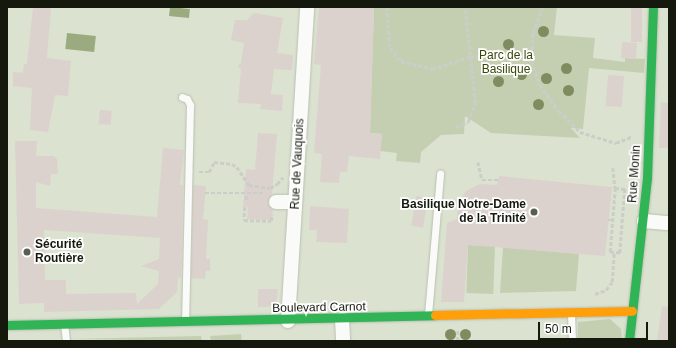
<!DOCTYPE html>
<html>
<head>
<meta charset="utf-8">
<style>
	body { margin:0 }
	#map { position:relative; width:676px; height:348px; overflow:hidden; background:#dbe2d0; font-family:Helvetica,sans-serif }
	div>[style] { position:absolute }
	.green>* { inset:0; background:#c4cfb2; transform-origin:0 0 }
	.water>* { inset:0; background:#9baa7f; transform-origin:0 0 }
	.building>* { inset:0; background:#dbd2cd; transform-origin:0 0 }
	.path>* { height:2.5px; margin-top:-1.25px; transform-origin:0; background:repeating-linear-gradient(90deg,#cbcec8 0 4px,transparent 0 6px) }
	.roads { filter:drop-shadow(0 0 1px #bac0b2) drop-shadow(0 0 1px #bac0b2) }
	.lane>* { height:7px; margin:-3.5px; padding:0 3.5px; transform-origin:3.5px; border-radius:3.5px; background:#fafbf8 }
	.street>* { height:14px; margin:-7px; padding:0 7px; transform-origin:7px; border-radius:7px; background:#fafbf8 }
	.fast>* { height:9px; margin:-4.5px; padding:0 4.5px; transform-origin:4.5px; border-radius:4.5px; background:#30b455 }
	.slow>* { height:9px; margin:-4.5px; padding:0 4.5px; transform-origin:4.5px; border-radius:4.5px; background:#ff9f0a }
	.trees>* { width:11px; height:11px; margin:-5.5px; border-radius:50%; background:#808c60 }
	.dots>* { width:11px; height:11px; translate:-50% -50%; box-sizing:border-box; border:2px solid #fff; border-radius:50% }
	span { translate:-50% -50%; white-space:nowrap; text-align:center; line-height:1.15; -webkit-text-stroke:3.5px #fff; paint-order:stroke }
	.park-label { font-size:12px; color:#354605 }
	.street-label { font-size:12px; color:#15190d }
	.poi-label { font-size:12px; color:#15190d; font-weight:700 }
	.right { translate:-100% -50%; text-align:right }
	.left { translate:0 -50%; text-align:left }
	.frame { position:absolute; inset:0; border:8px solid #15190d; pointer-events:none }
	.scale { position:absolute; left:538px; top:322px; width:110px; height:18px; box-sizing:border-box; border:2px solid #15190d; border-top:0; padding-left:5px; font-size:12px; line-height:14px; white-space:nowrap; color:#15190d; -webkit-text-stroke:3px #fff; paint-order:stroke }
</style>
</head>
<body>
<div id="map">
	<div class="green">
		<div style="clip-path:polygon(374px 7px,557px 7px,554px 35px,595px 38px,593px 58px,625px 62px,625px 58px,645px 59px,644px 73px,589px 68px,583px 129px,571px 128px,580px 138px,491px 133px,465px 116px,464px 134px,441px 135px,421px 152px,420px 163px,396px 161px,397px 153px,380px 151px,382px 134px,370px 133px)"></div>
		<div style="left:468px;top:245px;width:27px;height:48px;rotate:2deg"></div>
		<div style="clip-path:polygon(503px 247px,579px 254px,576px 291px,500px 293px)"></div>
		<div style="clip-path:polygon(610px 319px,621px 329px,622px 341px,578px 341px,578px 322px)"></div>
		<div style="clip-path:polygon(241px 334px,242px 341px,211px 341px,210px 336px)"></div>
		<div style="clip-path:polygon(201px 336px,202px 341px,71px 339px)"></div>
	</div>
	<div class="water">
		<div style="left:170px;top:7px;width:20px;height:9px;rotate:6deg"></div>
		<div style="left:67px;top:33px;width:29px;height:16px;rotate:6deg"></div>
	</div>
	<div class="building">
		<div style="clip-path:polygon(33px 7px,51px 7px,47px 58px,71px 61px,68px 96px,55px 95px,48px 132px,30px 130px,32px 88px,13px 86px,13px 72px,23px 73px,24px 64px,27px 64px)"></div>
		<div style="clip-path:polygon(319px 7px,374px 7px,370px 133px,382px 134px,380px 159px,349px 156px,347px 172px,340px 172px,339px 183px,320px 182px,322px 154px,314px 153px,321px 65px,314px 64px)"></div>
		<div style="left:631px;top:7px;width:11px;height:35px"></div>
		<div style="clip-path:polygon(254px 13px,283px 18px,277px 53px,293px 55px,292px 70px,274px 69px,271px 94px,283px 95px,282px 111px,260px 109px,261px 104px,238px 103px,241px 70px,238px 66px,241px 63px,244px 43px,231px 40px,235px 20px,247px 20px)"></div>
		<div style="left:622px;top:42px;width:15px;height:16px;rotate:4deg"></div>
		<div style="left:608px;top:75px;width:16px;height:31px;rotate:4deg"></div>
		<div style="clip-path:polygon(661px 102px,669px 103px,669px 148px,659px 148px)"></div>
		<div style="left:100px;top:110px;width:12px;height:14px;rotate:5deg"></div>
		<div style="clip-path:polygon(258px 133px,277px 134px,272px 194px,268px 202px,273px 210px,271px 220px,247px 219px,248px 207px,243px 207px,246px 169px,255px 170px)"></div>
		<div style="clip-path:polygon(evenodd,15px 141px,37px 141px,36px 156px,54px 156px,57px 159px,58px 174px,51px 174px,50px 186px,36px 182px,36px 208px,157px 217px,163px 148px,184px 150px,180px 185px,183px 185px,181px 278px,178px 277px,177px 292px,159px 309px,44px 312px,44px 303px,19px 304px,15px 141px,44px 230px,160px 238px,159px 259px,141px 266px,159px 271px,158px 284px,137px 304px,136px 293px,66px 294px,66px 280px,45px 280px,44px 230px)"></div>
		<div style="clip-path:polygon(499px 176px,612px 187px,605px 256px,468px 245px,464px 302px,441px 302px,447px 223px,457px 219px,458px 204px,466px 191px,480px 184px,497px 185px)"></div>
		<div style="clip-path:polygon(193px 185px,206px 186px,203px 219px,208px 220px,206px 259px,210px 259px,210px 271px,206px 271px,205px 279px,191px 278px)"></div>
		<div style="left:416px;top:196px;width:12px;height:30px;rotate:9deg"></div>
		<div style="clip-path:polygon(310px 206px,349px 209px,347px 243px,316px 242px,317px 230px,309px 230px)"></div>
		<div style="clip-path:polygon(258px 289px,278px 289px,277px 299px,269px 307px,258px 307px)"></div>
		<div style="clip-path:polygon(662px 306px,669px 307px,669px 341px,657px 341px)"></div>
	</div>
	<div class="path">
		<div style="left:387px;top:7px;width:41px;rotate:85.8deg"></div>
		<div style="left:390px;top:48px;width:17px;rotate:50deg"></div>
		<div style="left:401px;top:61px;width:32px;rotate:14deg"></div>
		<div style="left:432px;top:69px;width:40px;rotate:-18deg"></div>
		<div style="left:470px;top:57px;width:38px;rotate:-5deg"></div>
		<div style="left:508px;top:54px;width:25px;rotate:16deg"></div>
		<div style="left:543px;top:7px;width:29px;rotate:110deg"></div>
		<div style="left:533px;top:34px;width:27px;rotate:92deg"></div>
		<div style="left:532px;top:61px;width:25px;rotate:72deg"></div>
		<div style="left:540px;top:85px;width:32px;rotate:54deg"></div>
		<div style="left:559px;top:111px;width:30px;rotate:45deg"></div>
		<div style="left:580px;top:132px;width:38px;rotate:17deg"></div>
		<div style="left:616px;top:143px;width:18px;rotate:-22deg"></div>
		<div style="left:456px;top:127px;width:13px;rotate:-23deg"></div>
		<div style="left:468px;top:122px;width:20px;rotate:-70deg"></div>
		<div style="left:475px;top:103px;width:97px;rotate:-95.9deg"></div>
		<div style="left:478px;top:162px;width:18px;rotate:77deg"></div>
		<div style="left:482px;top:180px;width:16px"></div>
		<div style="left:613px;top:168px;width:20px;rotate:84deg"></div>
		<div style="left:199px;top:172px;width:10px"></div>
		<div style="left:209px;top:172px;width:11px;rotate:-63deg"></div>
		<div style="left:214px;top:162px;width:18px;rotate:6deg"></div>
		<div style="left:232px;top:164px;width:6px;rotate:31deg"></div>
		<div style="left:237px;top:167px;width:22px;rotate:56deg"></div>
		<div style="left:249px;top:185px;width:21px;rotate:8deg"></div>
		<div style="left:270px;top:188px;width:8px;rotate:-30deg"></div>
		<div style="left:277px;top:184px;width:9px;rotate:-49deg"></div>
		<div style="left:615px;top:188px;width:10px;rotate:6deg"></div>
		<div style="left:625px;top:189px;width:64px;rotate:94.5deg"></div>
		<div style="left:620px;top:253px;width:10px;rotate:-174deg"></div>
		<div style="left:610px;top:252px;width:64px;rotate:-85.5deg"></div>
		<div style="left:205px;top:193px;width:60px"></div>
		<div style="left:246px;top:200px;width:5px;rotate:-90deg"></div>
		<div style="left:245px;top:207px;width:13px;rotate:94deg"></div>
		<div style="left:244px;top:220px;width:27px;rotate:2deg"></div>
		<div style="left:271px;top:221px;width:7px;rotate:-82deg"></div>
		<div style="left:608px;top:220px;width:5px"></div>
		<div style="left:595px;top:294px;width:12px;rotate:-20deg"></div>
		<div style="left:606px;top:290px;width:10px;rotate:-53deg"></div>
		<div style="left:612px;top:282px;width:30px;rotate:-86deg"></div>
		<div style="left:458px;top:331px;width:10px;rotate:90deg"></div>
	</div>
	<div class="roads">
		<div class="lane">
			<div style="left:182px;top:97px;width:5px;rotate:22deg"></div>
			<div style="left:187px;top:99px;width:7px;rotate:63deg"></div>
			<div style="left:190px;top:105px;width:215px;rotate:91.3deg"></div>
			<div style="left:571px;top:313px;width:28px;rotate:88deg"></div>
			<div style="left:428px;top:315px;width:142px;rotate:-85.1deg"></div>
			<div style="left:64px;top:324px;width:17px;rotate:83deg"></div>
		</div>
		<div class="street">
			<div style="left:276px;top:202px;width:19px"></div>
			<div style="left:644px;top:221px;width:25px;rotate:5deg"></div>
			<div style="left:342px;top:319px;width:22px;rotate:87deg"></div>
			<div style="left:288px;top:321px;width:315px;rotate:-86.5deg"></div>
		</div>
		<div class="fast">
			<div style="left:7px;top:325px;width:428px;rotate:-1.3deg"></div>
			<div style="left:629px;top:341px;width:164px;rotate:-83.7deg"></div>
			<div style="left:647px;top:178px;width:171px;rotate:-88deg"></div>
		</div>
		<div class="slow">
			<div style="left:435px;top:315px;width:197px;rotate:-1.2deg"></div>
		</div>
	</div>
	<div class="trees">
		<div style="left:543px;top:31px"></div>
		<div style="left:508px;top:44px"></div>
		<div style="left:566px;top:68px"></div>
		<div style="left:521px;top:74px"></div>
		<div style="left:546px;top:78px"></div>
		<div style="left:498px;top:81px"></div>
		<div style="left:568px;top:90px"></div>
		<div style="left:538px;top:104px"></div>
		<div style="left:450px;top:334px"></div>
		<div style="left:465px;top:334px"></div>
	</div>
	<div class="dots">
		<div style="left:534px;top:212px;background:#5a5f51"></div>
		<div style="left:27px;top:252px;background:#5a5f51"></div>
	</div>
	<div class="park-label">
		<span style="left:506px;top:63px">Parc de la<br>Basilique</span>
	</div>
	<div class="street-label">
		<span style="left:298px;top:164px;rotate:-87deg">Rue de Vauquois</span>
		<span style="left:635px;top:174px;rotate:-86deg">Rue Monin</span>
		<span style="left:319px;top:308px;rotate:-1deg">Boulevard Carnot</span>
	</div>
	<div class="poi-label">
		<span class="right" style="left:526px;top:212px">Basilique Notre-Dame<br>de la Trinité</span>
		<span class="left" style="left:35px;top:252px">Sécurité<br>Routière</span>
	</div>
	<div class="frame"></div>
	<div class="scale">50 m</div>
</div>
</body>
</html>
